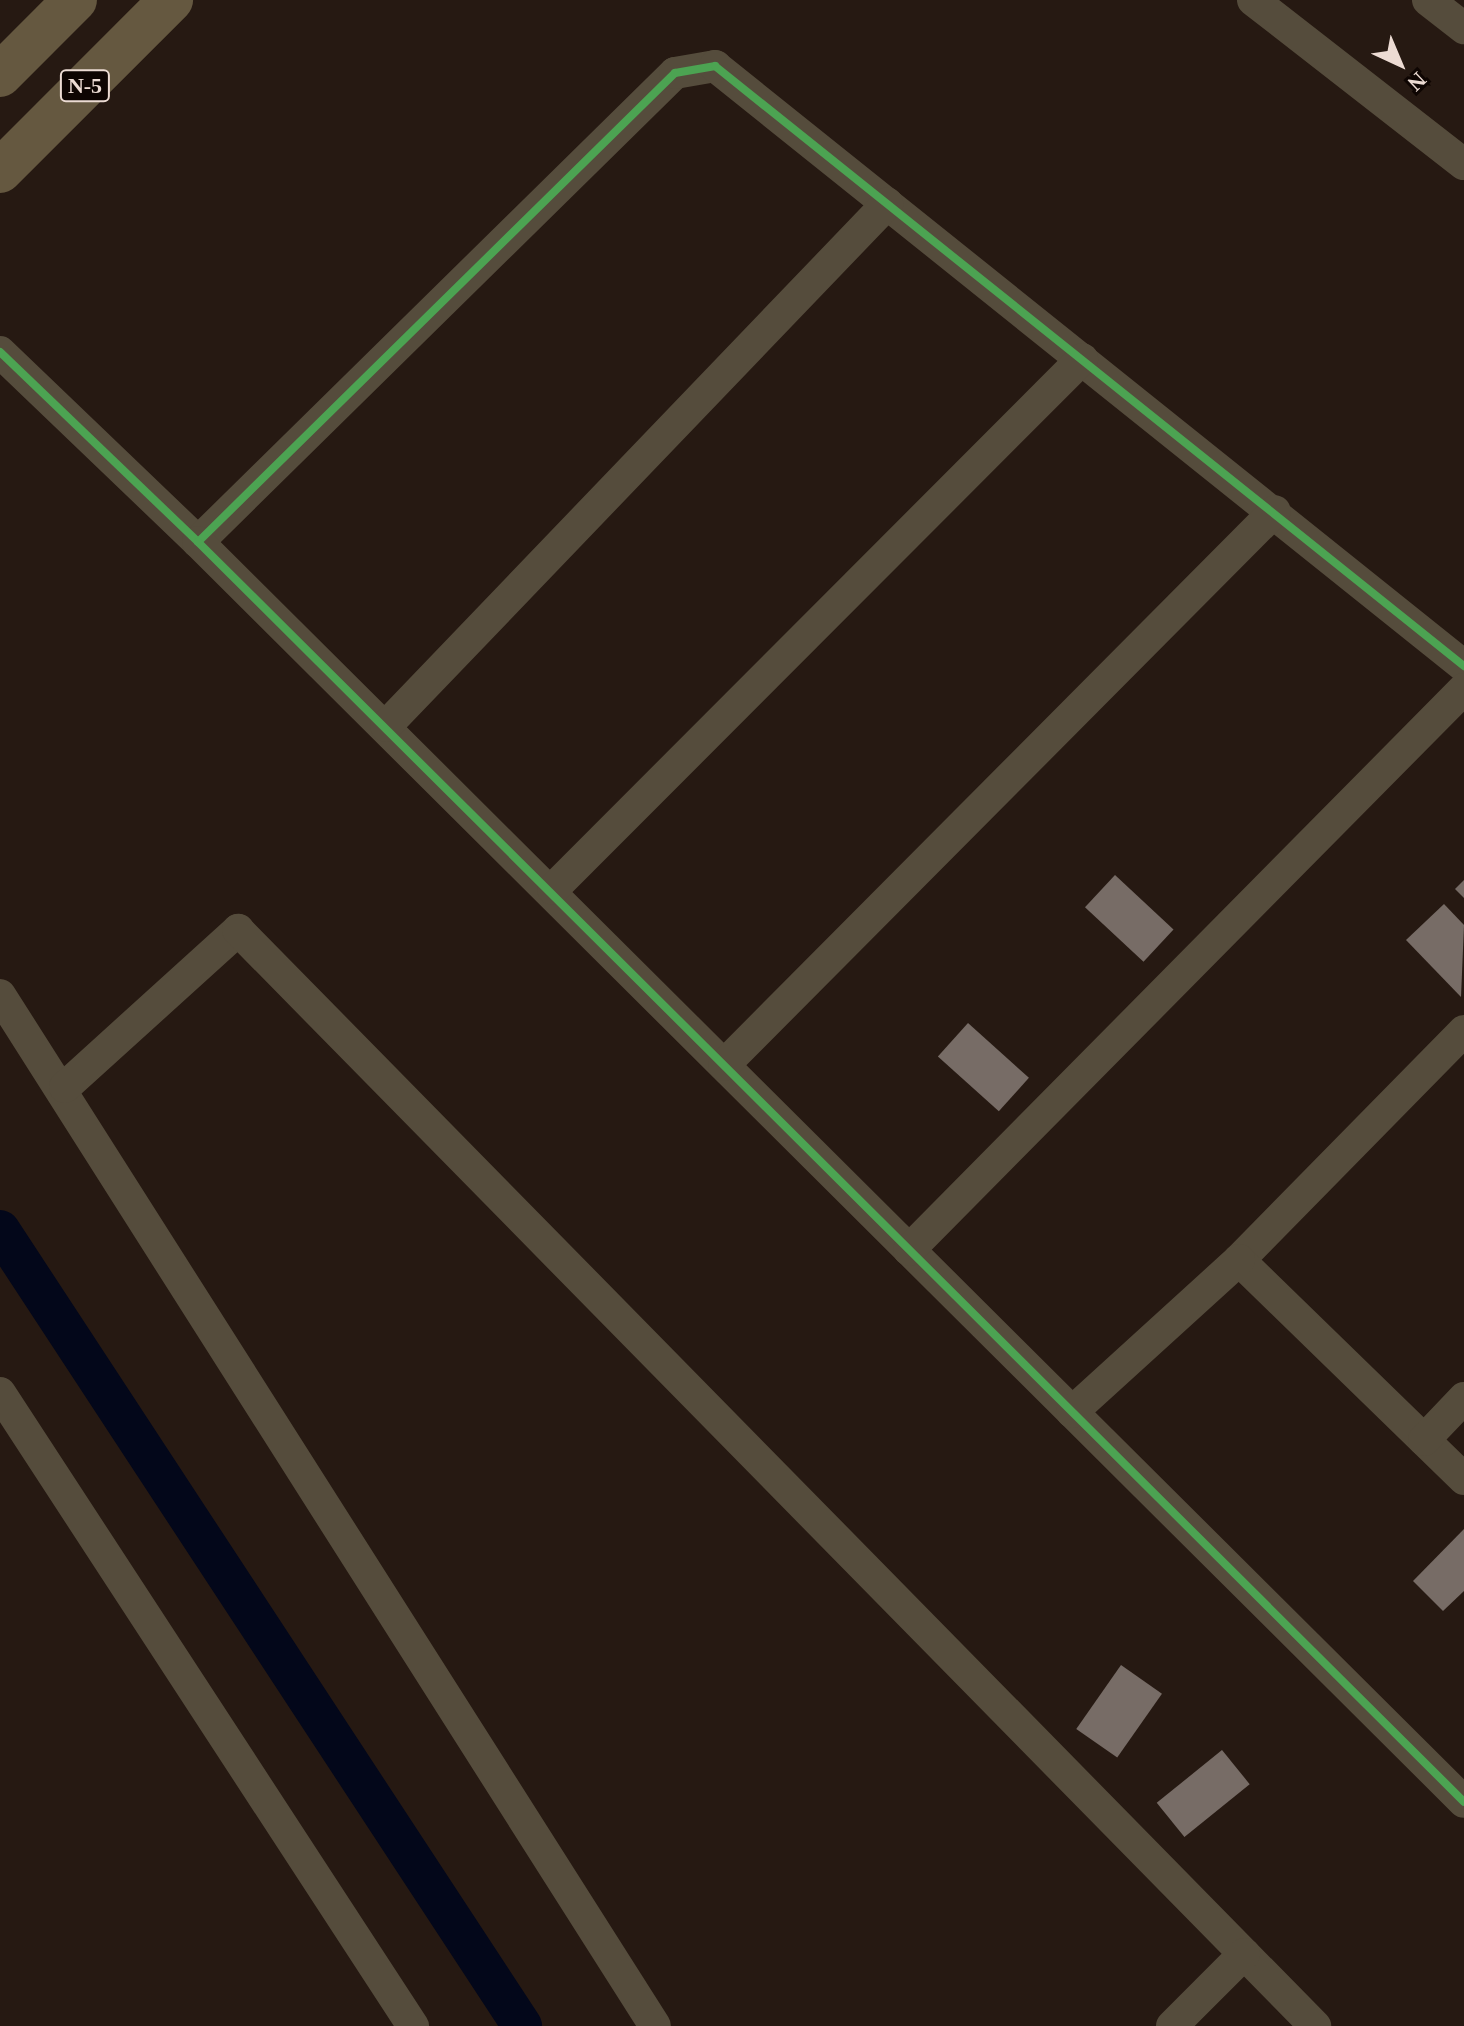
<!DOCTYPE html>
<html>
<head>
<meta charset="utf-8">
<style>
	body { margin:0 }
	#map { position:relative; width:1464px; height:2026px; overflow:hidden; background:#261912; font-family:"Times New Roman",serif }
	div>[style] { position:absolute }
	.canal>* { height:40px; margin:-20px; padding:0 20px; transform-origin:20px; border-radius:20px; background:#03071a }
	.building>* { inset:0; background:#776c66; transform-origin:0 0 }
	.street>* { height:32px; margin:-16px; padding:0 16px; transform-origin:16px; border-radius:16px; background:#554c3c }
	.highway>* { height:44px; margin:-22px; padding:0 22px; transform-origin:22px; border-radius:22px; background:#655840 }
	.cycleway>* { height:8px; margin:-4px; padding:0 4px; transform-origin:4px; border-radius:4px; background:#4ca352 }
	span { translate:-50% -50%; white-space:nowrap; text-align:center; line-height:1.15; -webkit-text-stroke:8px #0e0502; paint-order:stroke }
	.shield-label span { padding:2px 6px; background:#0e0502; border:2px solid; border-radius:6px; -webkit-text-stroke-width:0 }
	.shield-label { font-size:22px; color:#ecdbd3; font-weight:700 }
	.north { position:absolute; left:1360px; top:24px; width:80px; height:80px; -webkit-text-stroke:6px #0e0502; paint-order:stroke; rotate:136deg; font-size:22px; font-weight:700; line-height:32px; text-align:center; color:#ecdbd3 }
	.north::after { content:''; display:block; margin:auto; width:28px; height:36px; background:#ecdbd3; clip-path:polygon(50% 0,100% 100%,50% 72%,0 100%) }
</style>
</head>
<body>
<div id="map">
	<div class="canal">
		<div style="left:0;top:1230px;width:952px;rotate:56.74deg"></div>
	</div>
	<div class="building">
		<div style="left:1115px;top:875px;width:80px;height:44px;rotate:43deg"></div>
		<div style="clip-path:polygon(1464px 880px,1464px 898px,1455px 889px)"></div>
		<div style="clip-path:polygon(1444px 904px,1464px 925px,1461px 997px,1406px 940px)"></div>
		<div style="left:968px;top:1023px;width:82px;height:45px;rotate:42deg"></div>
		<div style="clip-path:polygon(1464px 1529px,1464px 1591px,1443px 1611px,1413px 1581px)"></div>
		<div style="left:1121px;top:1665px;width:50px;height:78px;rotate:35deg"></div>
		<div style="left:1222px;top:1750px;width:44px;height:84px;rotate:51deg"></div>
	</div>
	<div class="street">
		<div style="left:1253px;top:0;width:267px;rotate:37.9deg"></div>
		<div style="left:1428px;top:0;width:46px;rotate:37.9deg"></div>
		<div style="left:0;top:352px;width:274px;rotate:43.8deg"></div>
		<div style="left:198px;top:542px;width:669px;rotate:-44.52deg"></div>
		<div style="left:675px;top:73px;width:41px;rotate:-9.9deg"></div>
		<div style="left:715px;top:66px;width:960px;rotate:38.7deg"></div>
		<div style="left:198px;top:542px;width:1786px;rotate:44.86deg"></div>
		<div style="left:386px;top:726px;width:724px;rotate:-46.18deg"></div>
		<div style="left:553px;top:889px;width:749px;rotate:-45.05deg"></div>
		<div style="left:0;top:995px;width:1221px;rotate:57.57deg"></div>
		<div style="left:1464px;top:1031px;width:321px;rotate:134.5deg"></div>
		<div style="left:1239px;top:1260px;width:314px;rotate:44.2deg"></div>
		<div style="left:724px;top:1065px;width:781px;rotate:-45.16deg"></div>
		<div style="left:65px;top:1087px;width:234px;rotate:-42.2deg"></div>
		<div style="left:238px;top:930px;width:1537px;rotate:45.5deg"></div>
		<div style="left:909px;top:1250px;width:789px;rotate:-45.31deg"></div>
		<div style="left:0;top:1393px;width:756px;rotate:56.88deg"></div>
		<div style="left:1072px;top:1412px;width:226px;rotate:-42.3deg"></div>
		<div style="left:1424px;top:1440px;width:58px;rotate:-46.4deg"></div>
		<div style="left:1172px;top:2026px;width:102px;rotate:-45deg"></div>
	</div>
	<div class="highway">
		<div style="left:0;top:75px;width:106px;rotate:-45deg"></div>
		<div style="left:0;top:171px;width:242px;rotate:-45deg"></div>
	</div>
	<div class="cycleway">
		<div style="left:0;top:352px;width:274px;rotate:43.8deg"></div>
		<div style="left:198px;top:542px;width:669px;rotate:-44.52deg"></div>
		<div style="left:675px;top:73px;width:41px;rotate:-9.9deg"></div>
		<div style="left:715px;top:66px;width:960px;rotate:38.7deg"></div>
		<div style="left:198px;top:542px;width:1786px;rotate:44.86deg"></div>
	</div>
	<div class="shield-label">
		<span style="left:85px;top:86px">N-5</span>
	</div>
	<div class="north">N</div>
</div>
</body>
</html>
